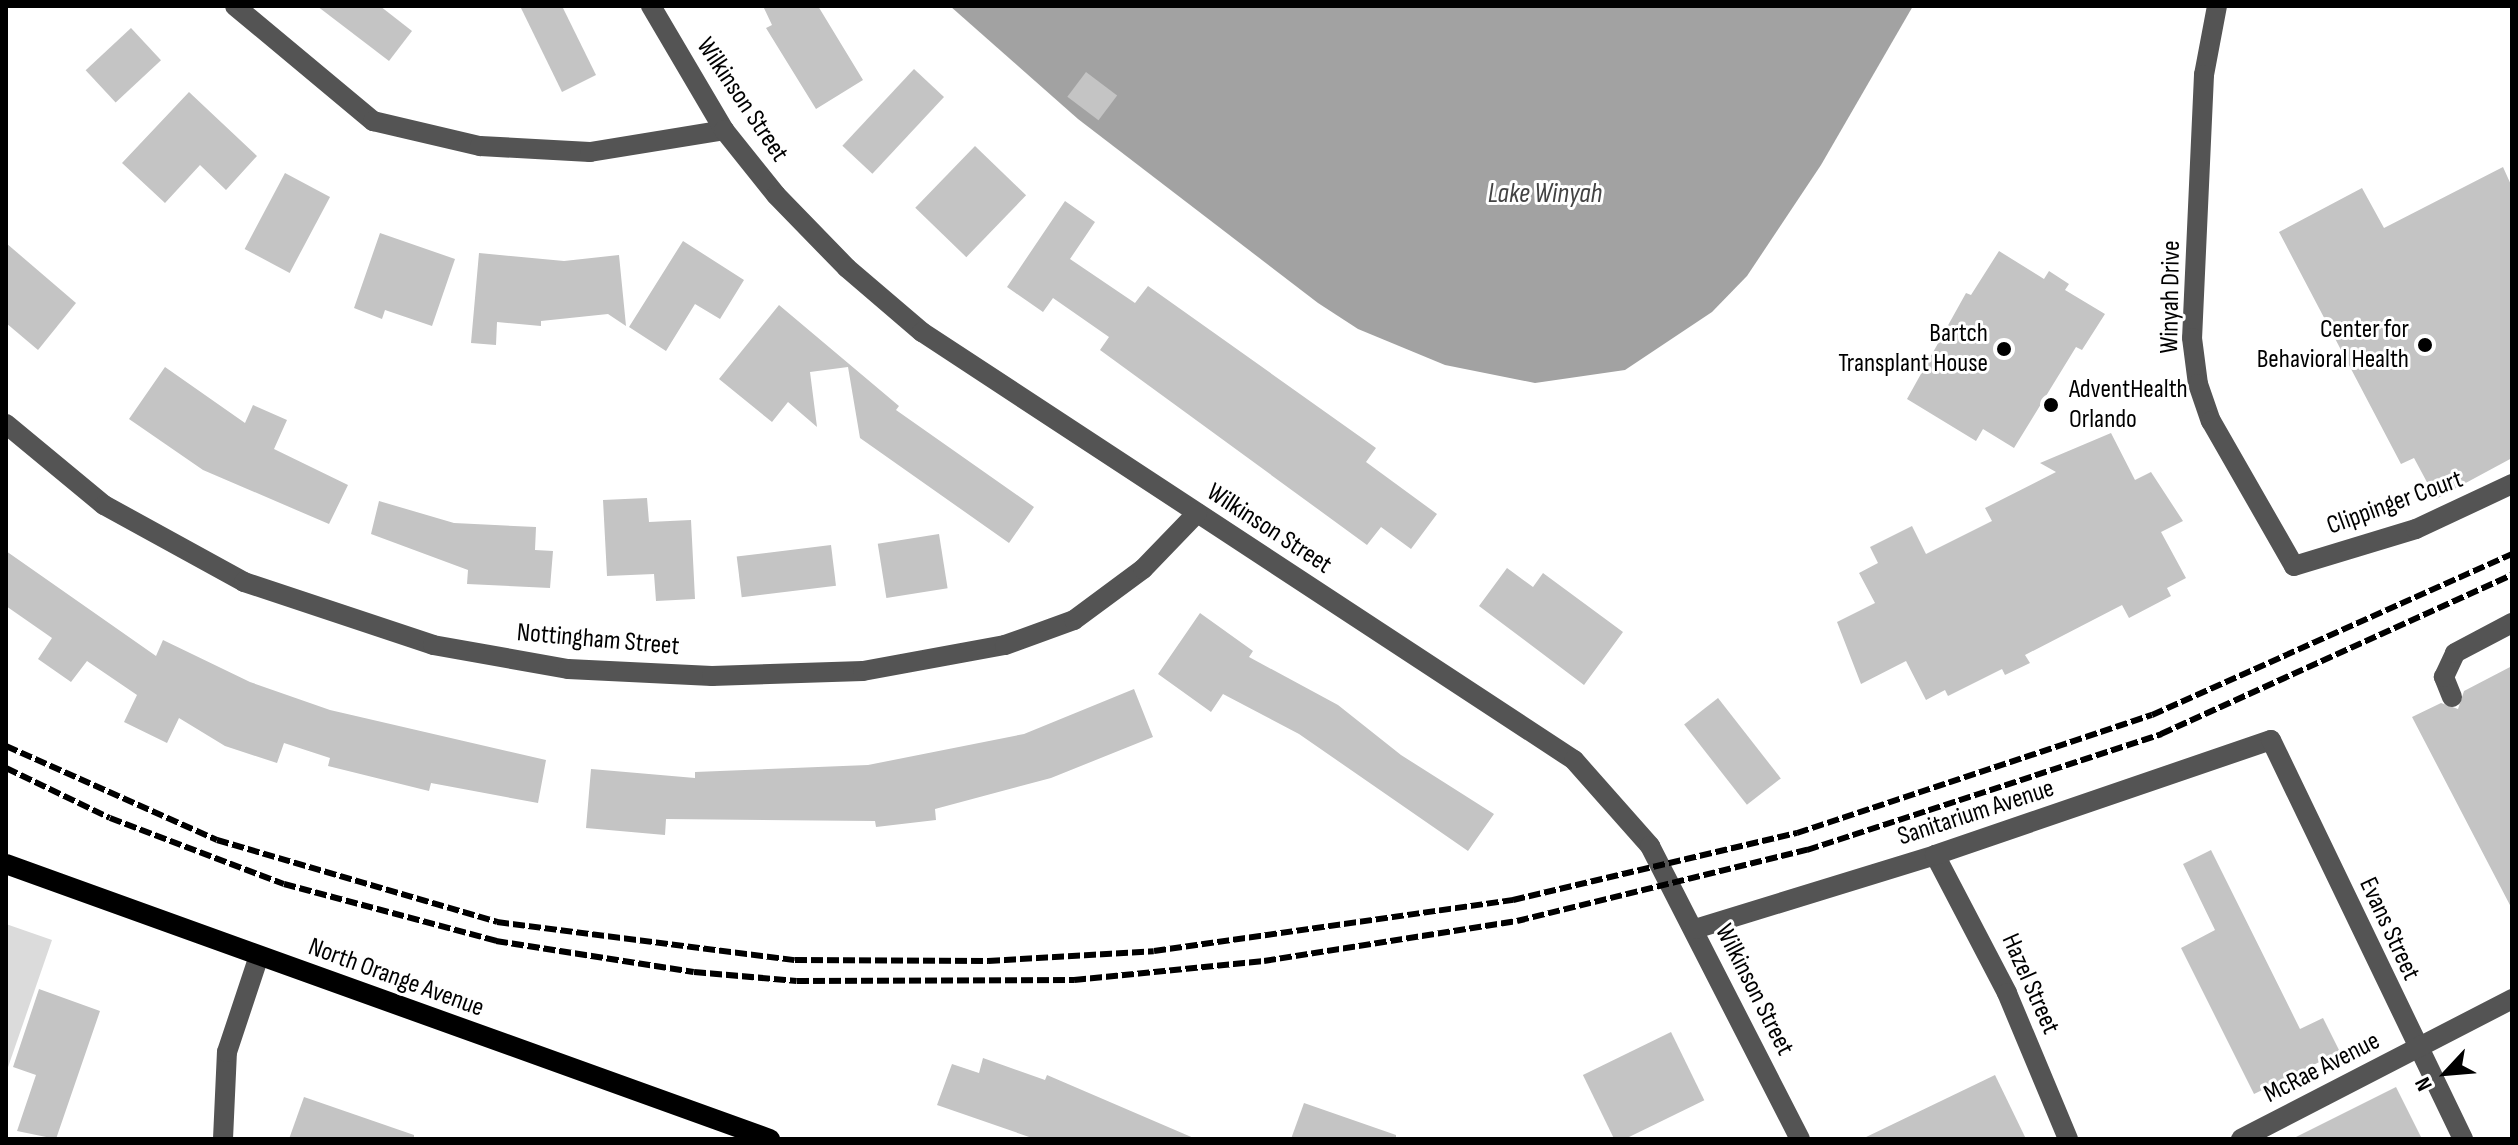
<!DOCTYPE html>
<html>
<head>
<meta charset="utf-8">
<style>
	body { margin:0 }
	#map { position:relative; width:2518px; height:1145px; overflow:hidden; background:#fff; font-family:"Sofia Sans Condensed",sans-serif }
	div>[style] { position:absolute }
	.green>* { inset:0; background:#dbdbdb }
	.water>* { inset:0; background:#a2a2a2 }
	.building>* { inset:0; background:#c4c4c4; transform-origin:0 0 }
	.minor>* { height:20px; margin:-10px; padding:0 10px; transform-origin:10px; border-radius:10px; background:#545454 }
	.major>* { height:20px; margin:-10px; padding:0 10px; transform-origin:10px; border-radius:10px; background:#000 }
	.rail>* { height:6px; margin-top:-3px; transform-origin:0; background:repeating-linear-gradient(90deg,#000 0 12px,transparent 0 16px) }
	.dots>* { width:22px; height:22px; translate:-50% -50%; box-sizing:border-box; border:4px solid #fff; border-radius:50% }
	span { translate:-50% -50%; white-space:nowrap; text-align:center; line-height:1.15; -webkit-text-stroke:6px #fff; paint-order:stroke }
	.street-label { font-size:26px; color:#000 }
	.poi-label { font-size:26px; color:#000 }
	.right { translate:-100% -50%; text-align:right }
	.left { translate:0 -50%; text-align:left }
	.water-label { font-size:28px; color:#434343; font-style:italic }
	.frame { position:absolute; inset:0; border:8px solid #000; pointer-events:none }
	.north { position:absolute; left:2406px; top:1033px; width:80px; height:80px; -webkit-text-stroke:6px #fff; paint-order:stroke; rotate:244deg; font-size:22px; font-weight:700; line-height:32px; text-align:center; color:#000 }
	.north::after { content:''; display:block; margin:auto; width:28px; height:36px; background:#000; clip-path:polygon(50% 0,100% 100%,50% 72%,0 100%) }
</style>
</head>
<body>
<div id="map">
	<div class="green">
		<div style="clip-path:polygon(6px 924px,52px 940px,6px 1073px)"></div>
	</div>
	<div class="water">
		<div style="clip-path:polygon(950px 6px,1913px 6px,1821px 165px,1747px 276px,1712px 312px,1625px 370px,1535px 383px,1445px 365px,1358px 329px,1318px 303px,1078px 119px)"></div>
	</div>
	<div class="building">
		<div style="clip-path:polygon(317px 6px,380px 6px,412px 31px,389px 61px)"></div>
		<div style="clip-path:polygon(520px 6px,562px 6px,596px 75px,562px 92px)"></div>
		<div style="clip-path:polygon(763px 6px,818px 6px,863px 80px,816px 109px,766px 28px,772px 25px)"></div>
		<div style="left:131px;top:28px;width:44px;height:62px;rotate:47deg"></div>
		<div style="left:914px;top:69px;width:41px;height:105px;rotate:43deg"></div>
		<div style="left:1086px;top:72px;width:39px;height:31px;rotate:37deg"></div>
		<div style="clip-path:polygon(189px 92px,257px 156px,226px 190px,200px 165px,165px 203px,122px 163px)"></div>
		<div style="left:975px;top:146px;width:71px;height:86px;rotate:44deg"></div>
		<div style="clip-path:polygon(2503px 167px,2512px 187px,2512px 458px,2436px 499px,2414px 458px,2401px 464px,2279px 232px,2362px 188px,2384px 228px)"></div>
		<div style="left:285px;top:173px;width:51px;height:86px;rotate:28deg"></div>
		<div style="clip-path:polygon(1065px 201px,1095px 222px,1070px 259px,1135px 303px,1148px 286px,1376px 448px,1366px 462px,1437px 514px,1411px 549px,1381px 527px,1367px 545px,1100px 350px,1109px 337px,1053px 298px,1043px 312px,1007px 287px)"></div>
		<div style="clip-path:polygon(380px 233px,455px 259px,432px 326px,385px 310px,382px 319px,354px 308px)"></div>
		<div style="clip-path:polygon(683px 241px,744px 280px,720px 319px,695px 304px,666px 351px,629px 327px)"></div>
		<div style="clip-path:polygon(6px 243px,76px 303px,38px 350px,6px 323px)"></div>
		<div style="clip-path:polygon(1999px 251px,2044px 279px,2049px 271px,2069px 284px,2065px 290px,2105px 314px,2082px 350px,2076px 347px,2014px 448px,1983px 429px,1976px 441px,1907px 399px,1966px 293px,1971px 295px)"></div>
		<div style="clip-path:polygon(479px 253px,564px 261px,619px 255px,626px 326px,608px 314px,541px 321px,541px 326px,497px 322px,496px 345px,471px 343px)"></div>
		<div style="clip-path:polygon(779px 305px,899px 406px,896px 410px,1034px 507px,1009px 543px,860px 438px,848px 367px,810px 372px,817px 427px,788px 402px,772px 422px,719px 379px)"></div>
		<div style="clip-path:polygon(165px 367px,245px 423px,253px 405px,287px 420px,274px 449px,348px 485px,329px 524px,203px 470px,129px 419px)"></div>
		<div style="clip-path:polygon(2111px 433px,2135px 480px,2151px 472px,2183px 521px,2161px 532px,2186px 578px,2167px 588px,2171px 596px,2129px 618px,2122px 605px,2025px 655px,2030px 663px,2005px 675px,2002px 669px,1948px 696px,1945px 690px,1926px 700px,1906px 661px,1861px 684px,1837px 622px,1875px 603px,1859px 573px,1878px 563px,1870px 547px,1912px 526px,1926px 554px,1992px 521px,1985px 508px,2056px 472px,2040px 463px)"></div>
		<div style="clip-path:polygon(647px 498px,649px 522px,691px 520px,695px 599px,656px 601px,654px 574px,607px 576px,603px 500px)"></div>
		<div style="clip-path:polygon(379px 501px,454px 523px,536px 527px,535px 550px,553px 551px,550px 588px,467px 584px,468px 570px,371px 534px)"></div>
		<div style="left:939px;top:534px;width:55px;height:62px;rotate:81deg"></div>
		<div style="left:831px;top:545px;width:41px;height:95px;rotate:83deg"></div>
		<div style="clip-path:polygon(6px 551px,156px 656px,163px 640px,250px 682px,330px 710px,546px 760px,538px 803px,431px 783px,429px 791px,328px 766px,330px 758px,284px 743px,277px 763px,225px 746px,179px 718px,167px 743px,124px 722px,137px 695px,87px 661px,71px 682px,38px 659px,52px 638px,6px 606px)"></div>
		<div style="clip-path:polygon(1507px 568px,1533px 587px,1543px 573px,1623px 632px,1584px 685px,1479px 606px)"></div>
		<div style="clip-path:polygon(1200px 613px,1253px 651px,1249px 657px,1338px 705px,1401px 755px,1494px 814px,1468px 851px,1299px 734px,1223px 694px,1211px 712px,1158px 674px)"></div>
		<div style="clip-path:polygon(2512px 666px,2512px 909px,2412px 717px,2441px 703px,2458px 709px,2464px 691px)"></div>
		<div style="clip-path:polygon(1134px 689px,1153px 737px,1051px 778px,935px 809px,936px 820px,876px 827px,875px 821px,666px 819px,665px 835px,586px 828px,591px 769px,695px 778px,695px 772px,868px 765px,1024px 734px)"></div>
		<div style="left:1718px;top:698px;width:102px;height:43px;rotate:52deg"></div>
		<div style="clip-path:polygon(2211px 850px,2300px 1029px,2323px 1018px,2340px 1052px,2254px 1094px,2181px 948px,2215px 930px,2183px 864px)"></div>
		<div style="clip-path:polygon(39px 989px,100px 1011px,56px 1139px,17px 1131px,36px 1075px,13px 1067px)"></div>
		<div style="left:1671px;top:1032px;width:76px;height:98px;rotate:64deg"></div>
		<div style="clip-path:polygon(983px 1058px,1045px 1080px,1047px 1075px,1196px 1139px,1035px 1139px,937px 1105px,952px 1064px,979px 1073px)"></div>
		<div style="clip-path:polygon(1995px 1075px,2026px 1139px,1862px 1139px)"></div>
		<div style="clip-path:polygon(2396px 1087px,2422px 1139px,2292px 1139px)"></div>
		<div style="clip-path:polygon(304px 1097px,414px 1135px,414px 1139px,289px 1139px)"></div>
		<div style="clip-path:polygon(1304px 1103px,1396px 1135px,1396px 1139px,1291px 1139px)"></div>
	</div>
	<div class="minor">
		<div style="left:235px;top:6px;width:180px;rotate:39.8deg"></div>
		<div style="left:373px;top:121px;width:110px;rotate:13.2deg"></div>
		<div style="left:480px;top:146px;width:110px;rotate:3.1deg"></div>
		<div style="left:590px;top:152px;width:136px;rotate:-9.3deg"></div>
		<div style="left:651px;top:6px;width:144px;rotate:59.5deg"></div>
		<div style="left:724px;top:130px;width:83px;rotate:51.3deg"></div>
		<div style="left:776px;top:195px;width:102px;rotate:45.8deg"></div>
		<div style="left:847px;top:268px;width:99px;rotate:40.5deg"></div>
		<div style="left:922px;top:332px;width:780px;rotate:33.28deg"></div>
		<div style="left:1574px;top:760px;width:115px;rotate:48.5deg"></div>
		<div style="left:1650px;top:846px;width:329px;rotate:62.9deg"></div>
		<div style="left:2217px;top:6px;width:70px;rotate:100.7deg"></div>
		<div style="left:2204px;top:75px;width:263px;rotate:92.6deg"></div>
		<div style="left:2192px;top:338px;width:46px;rotate:82.6deg"></div>
		<div style="left:2198px;top:384px;width:39px;rotate:71deg"></div>
		<div style="left:2211px;top:421px;width:167px;rotate:60.2deg"></div>
		<div style="left:2294px;top:566px;width:127px;rotate:-16.9deg"></div>
		<div style="left:2416px;top:529px;width:106px;rotate:-25.1deg"></div>
		<div style="left:6px;top:424px;width:127px;rotate:39.6deg"></div>
		<div style="left:104px;top:505px;width:160px;rotate:28.8deg"></div>
		<div style="left:244px;top:582px;width:199px;rotate:18.4deg"></div>
		<div style="left:433px;top:645px;width:137px;rotate:10.1deg"></div>
		<div style="left:568px;top:669px;width:144px;rotate:2.8deg"></div>
		<div style="left:712px;top:676px;width:151px;rotate:-1.9deg"></div>
		<div style="left:863px;top:671px;width:144px;rotate:-10.4deg"></div>
		<div style="left:1005px;top:645px;width:73px;rotate:-19.9deg"></div>
		<div style="left:1074px;top:620px;width:86px;rotate:-36.5deg"></div>
		<div style="left:1143px;top:569px;width:78px;rotate:-46deg"></div>
		<div style="left:2452px;top:697px;width:22px;rotate:-112deg"></div>
		<div style="left:2444px;top:677px;width:26px;rotate:-65deg"></div>
		<div style="left:2455px;top:653px;width:64px;rotate:-27.8deg"></div>
		<div style="left:1935px;top:855px;width:156px;rotate:62.4deg"></div>
		<div style="left:2007px;top:993px;width:158px;rotate:67.3deg"></div>
		<div style="left:1695px;top:929px;width:251px;rotate:-17.1deg"></div>
		<div style="left:1935px;top:855px;width:355px;rotate:-18.9deg"></div>
		<div style="left:2271px;top:740px;width:443px;rotate:64.3deg"></div>
		<div style="left:223px;top:1139px;width:87px;rotate:-87.4deg"></div>
		<div style="left:227px;top:1052px;width:101px;rotate:-71.6deg"></div>
		<div style="left:2241px;top:1139px;width:305px;rotate:-27.3deg"></div>
	</div>
	<div class="major">
		<div style="left:6px;top:864px;width:812px;rotate:19.8deg"></div>
	</div>
	<div class="rail">
		<div style="left:6px;top:746px;width:231px;rotate:24deg"></div>
		<div style="left:217px;top:840px;width:292px;rotate:16.3deg"></div>
		<div style="left:497px;top:922px;width:300px;rotate:7.3deg"></div>
		<div style="left:795px;top:960px;width:193px;rotate:0.3deg"></div>
		<div style="left:988px;top:961px;width:166px;rotate:-3.4deg"></div>
		<div style="left:1154px;top:951px;width:363px;rotate:-8.1deg"></div>
		<div style="left:1513px;top:900px;width:292px;rotate:-13.3deg"></div>
		<div style="left:1797px;top:833px;width:374px;rotate:-18.4deg"></div>
		<div style="left:2152px;top:715px;width:394px;rotate:-24.1deg"></div>
		<div style="left:6px;top:768px;width:115px;rotate:25.7deg"></div>
		<div style="left:110px;top:818px;width:186px;rotate:20.8deg"></div>
		<div style="left:284px;top:884px;width:220px;rotate:15deg"></div>
		<div style="left:496px;top:941px;width:200px;rotate:8.9deg"></div>
		<div style="left:694px;top:972px;width:103px;rotate:5deg"></div>
		<div style="left:797px;top:981px;width:277px;rotate:-0.2deg"></div>
		<div style="left:1074px;top:980px;width:191px;rotate:-5.7deg"></div>
		<div style="left:1264px;top:961px;width:256px;rotate:-9deg"></div>
		<div style="left:1517px;top:921px;width:299px;rotate:-13.8deg"></div>
		<div style="left:1807px;top:850px;width:373px;rotate:-18.1deg"></div>
		<div style="left:2161px;top:734px;width:385px;rotate:-24.4deg"></div>
	</div>
	<div class="dots">
		<div style="left:2425px;top:345px;background:#000"></div>
		<div style="left:2004px;top:349px;background:#000"></div>
		<div style="left:2051px;top:405px;background:#000"></div>
	</div>
	<div class="street-label">
		<span style="left:742px;top:100px;rotate:56deg">Wilkinson Street</span>
		<span style="left:2171px;top:297px;rotate:-89deg">Winyah Drive</span>
		<span style="left:2395px;top:503px;rotate:-20deg">Clippinger Court</span>
		<span style="left:1269px;top:529px;rotate:33deg">Wilkinson Street</span>
		<span style="left:598px;top:640px;rotate:5deg">Nottingham Street</span>
		<span style="left:1976px;top:813px;rotate:-18deg">Sanitarium Avenue</span>
		<span style="left:2389px;top:929px;rotate:65deg">Evans Street</span>
		<span style="left:396px;top:978px;rotate:20deg">North Orange Avenue</span>
		<span style="left:2030px;top:984px;rotate:66deg">Hazel Street</span>
		<span style="left:1754px;top:990px;rotate:63deg">Wilkinson Street</span>
		<span style="left:2322px;top:1068px;rotate:-27deg">McRae Avenue</span>
	</div>
	<div class="poi-label">
		<span class="right" style="left:2409px;top:345px">Center for<br>Behavioral Health</span>
		<span class="right" style="left:1988px;top:349px">Bartch<br>Transplant House</span>
		<span class="left" style="left:2069px;top:405px">AdventHealth<br>Orlando</span>
	</div>
	<div class="water-label">
		<span style="left:1545px;top:194px">Lake Winyah</span>
	</div>
	<div class="frame"></div>
	<div class="north">N</div>
</div>
</body>
</html>
